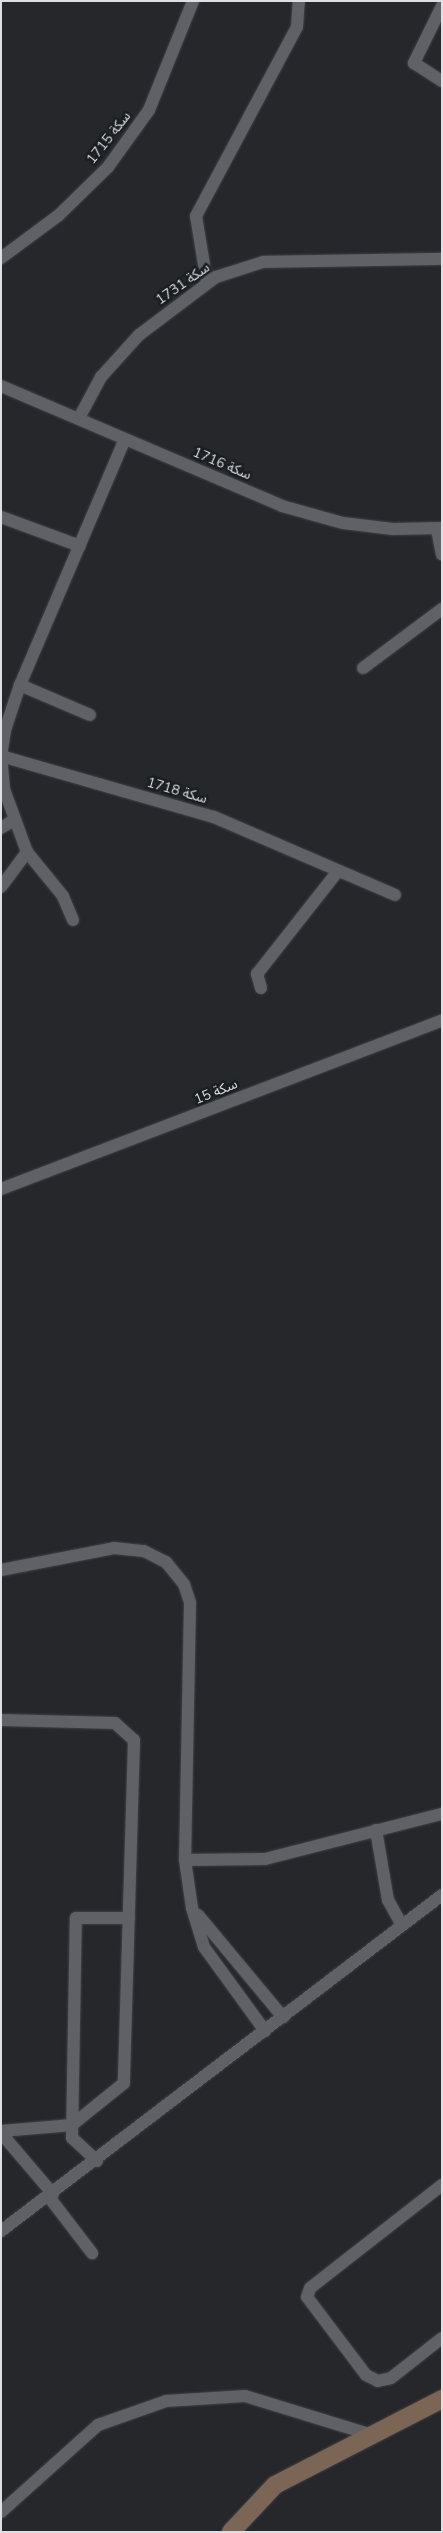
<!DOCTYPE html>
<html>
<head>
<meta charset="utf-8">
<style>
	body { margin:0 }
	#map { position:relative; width:443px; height:2533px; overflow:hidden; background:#25272b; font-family:"Nunito Sans","Noto Sans Arabic",sans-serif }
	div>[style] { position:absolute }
	.roads { filter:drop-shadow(0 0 1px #404245) drop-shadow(0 0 1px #404245) }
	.street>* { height:12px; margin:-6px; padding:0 6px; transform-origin:6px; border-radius:6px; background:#5f6166 }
	.secondary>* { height:18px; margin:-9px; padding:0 9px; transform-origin:9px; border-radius:9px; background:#7b6656 }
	span { translate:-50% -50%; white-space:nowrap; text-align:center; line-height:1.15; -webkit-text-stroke:5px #1b1e21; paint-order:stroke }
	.street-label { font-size:14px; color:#dddfe2 }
	.frame { position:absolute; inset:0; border:2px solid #dddfe2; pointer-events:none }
</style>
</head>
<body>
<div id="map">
	<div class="roads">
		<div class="street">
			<div style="left:442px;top:6px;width:64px;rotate:116.2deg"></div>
			<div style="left:414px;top:63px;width:33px;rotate:33deg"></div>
			<div style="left:1px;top:258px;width:72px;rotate:-36.6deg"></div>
			<div style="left:59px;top:215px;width:69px;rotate:-44.4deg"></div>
			<div style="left:108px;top:167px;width:70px;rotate:-54.3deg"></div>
			<div style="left:149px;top:110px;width:118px;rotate:-68deg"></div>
			<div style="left:207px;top:283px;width:68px;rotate:-99.3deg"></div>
			<div style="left:196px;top:216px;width:214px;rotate:-61.9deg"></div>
			<div style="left:297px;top:27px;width:26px;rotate:-86deg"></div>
			<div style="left:1px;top:386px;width:306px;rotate:23.1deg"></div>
			<div style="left:282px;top:506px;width:63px;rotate:15.6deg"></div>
			<div style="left:343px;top:523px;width:50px;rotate:6.8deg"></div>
			<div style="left:393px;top:529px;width:49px;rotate:-1.2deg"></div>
			<div style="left:79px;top:418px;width:47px;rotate:-61.8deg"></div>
			<div style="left:101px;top:377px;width:57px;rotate:-47.9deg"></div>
			<div style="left:139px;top:335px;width:96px;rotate:-37deg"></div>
			<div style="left:216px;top:277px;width:49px;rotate:-17.7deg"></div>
			<div style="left:263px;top:262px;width:179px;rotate:-1deg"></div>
			<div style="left:1px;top:517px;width:84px;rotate:20.2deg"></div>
			<div style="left:437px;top:529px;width:26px;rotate:79deg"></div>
			<div style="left:363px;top:668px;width:99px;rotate:-36.8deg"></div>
			<div style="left:20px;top:685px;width:76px;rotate:23.2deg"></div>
			<div style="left:1px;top:756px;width:222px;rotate:16deg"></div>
			<div style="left:214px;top:817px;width:197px;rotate:23.3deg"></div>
			<div style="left:1px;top:828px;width:15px;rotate:-32deg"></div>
			<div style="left:1px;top:887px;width:44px;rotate:-53.4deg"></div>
			<div style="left:73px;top:920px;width:26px;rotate:-113deg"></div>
			<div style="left:63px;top:896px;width:57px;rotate:-129.3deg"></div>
			<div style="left:27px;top:852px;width:67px;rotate:-110.1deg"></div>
			<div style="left:4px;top:789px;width:33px;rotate:-95deg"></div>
			<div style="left:1px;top:756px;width:26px;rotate:-81deg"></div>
			<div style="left:5px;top:730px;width:47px;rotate:-71.6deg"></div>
			<div style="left:20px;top:685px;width:267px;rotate:-66.9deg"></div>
			<div style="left:261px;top:988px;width:15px;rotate:-106deg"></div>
			<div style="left:257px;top:974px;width:131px;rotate:-51.8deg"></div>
			<div style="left:1px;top:1189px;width:472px;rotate:-20.9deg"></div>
			<div style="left:1px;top:1570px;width:115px;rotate:-11deg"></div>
			<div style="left:114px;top:1548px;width:30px;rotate:6deg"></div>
			<div style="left:144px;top:1551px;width:25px;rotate:27deg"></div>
			<div style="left:166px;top:1562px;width:28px;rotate:51deg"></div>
			<div style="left:184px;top:1584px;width:20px;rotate:72deg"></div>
			<div style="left:190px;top:1603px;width:257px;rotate:91.1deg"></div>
			<div style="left:185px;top:1860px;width:49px;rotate:81.7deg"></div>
			<div style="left:192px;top:1908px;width:41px;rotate:72.9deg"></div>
			<div style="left:204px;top:1947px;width:104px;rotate:54deg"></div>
			<div style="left:1px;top:1720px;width:114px;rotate:1.5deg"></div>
			<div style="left:115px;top:1723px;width:25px;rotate:42deg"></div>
			<div style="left:134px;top:1740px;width:343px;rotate:91.7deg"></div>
			<div style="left:124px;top:2083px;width:67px;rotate:141.1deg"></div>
			<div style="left:72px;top:2125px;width:71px;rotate:175.2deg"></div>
			<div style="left:376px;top:1830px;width:71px;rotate:80.3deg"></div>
			<div style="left:388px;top:1900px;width:29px;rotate:61deg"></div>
			<div style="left:185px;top:1860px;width:80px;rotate:-0.7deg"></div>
			<div style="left:265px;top:1859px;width:183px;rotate:-14.3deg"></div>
			<div style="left:198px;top:1915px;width:133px;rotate:50.2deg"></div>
			<div style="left:1px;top:2133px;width:80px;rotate:49.6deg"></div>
			<div style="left:97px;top:2161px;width:34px;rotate:-137deg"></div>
			<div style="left:72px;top:2138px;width:220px;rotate:-89deg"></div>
			<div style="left:76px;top:1918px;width:53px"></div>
			<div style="left:442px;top:2185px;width:167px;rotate:142deg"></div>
			<div style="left:310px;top:2288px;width:9px;rotate:108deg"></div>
			<div style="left:307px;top:2297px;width:98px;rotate:52.9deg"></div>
			<div style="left:366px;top:2375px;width:13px;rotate:27deg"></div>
			<div style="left:378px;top:2381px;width:13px;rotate:-13deg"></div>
			<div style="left:391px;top:2378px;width:65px;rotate:-38.1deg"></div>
			<div style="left:49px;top:2197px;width:71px;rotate:52.5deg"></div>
			<div style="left:1px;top:2231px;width:554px;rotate:-37.3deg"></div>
			<div style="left:1px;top:2512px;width:130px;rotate:-41.9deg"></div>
			<div style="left:98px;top:2425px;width:72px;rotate:-19.4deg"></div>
			<div style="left:166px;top:2401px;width:79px;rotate:-3.6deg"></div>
			<div style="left:245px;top:2396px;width:133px;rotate:17.1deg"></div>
		</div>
		<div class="secondary">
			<div style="left:231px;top:2532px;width:64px;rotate:-46.9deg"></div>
			<div style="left:275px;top:2485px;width:188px;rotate:-27.2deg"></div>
		</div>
	</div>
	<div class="street-label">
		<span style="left:109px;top:138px;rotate:-52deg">سكة 1715</span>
		<span style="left:183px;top:284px;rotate:-35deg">سكة 1731</span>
		<span style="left:222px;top:464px;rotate:23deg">سكة 1716</span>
		<span style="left:177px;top:791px;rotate:16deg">سكة 1718</span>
		<span style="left:216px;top:1092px;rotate:-22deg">سكة 15</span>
	</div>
	<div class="frame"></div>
</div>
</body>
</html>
